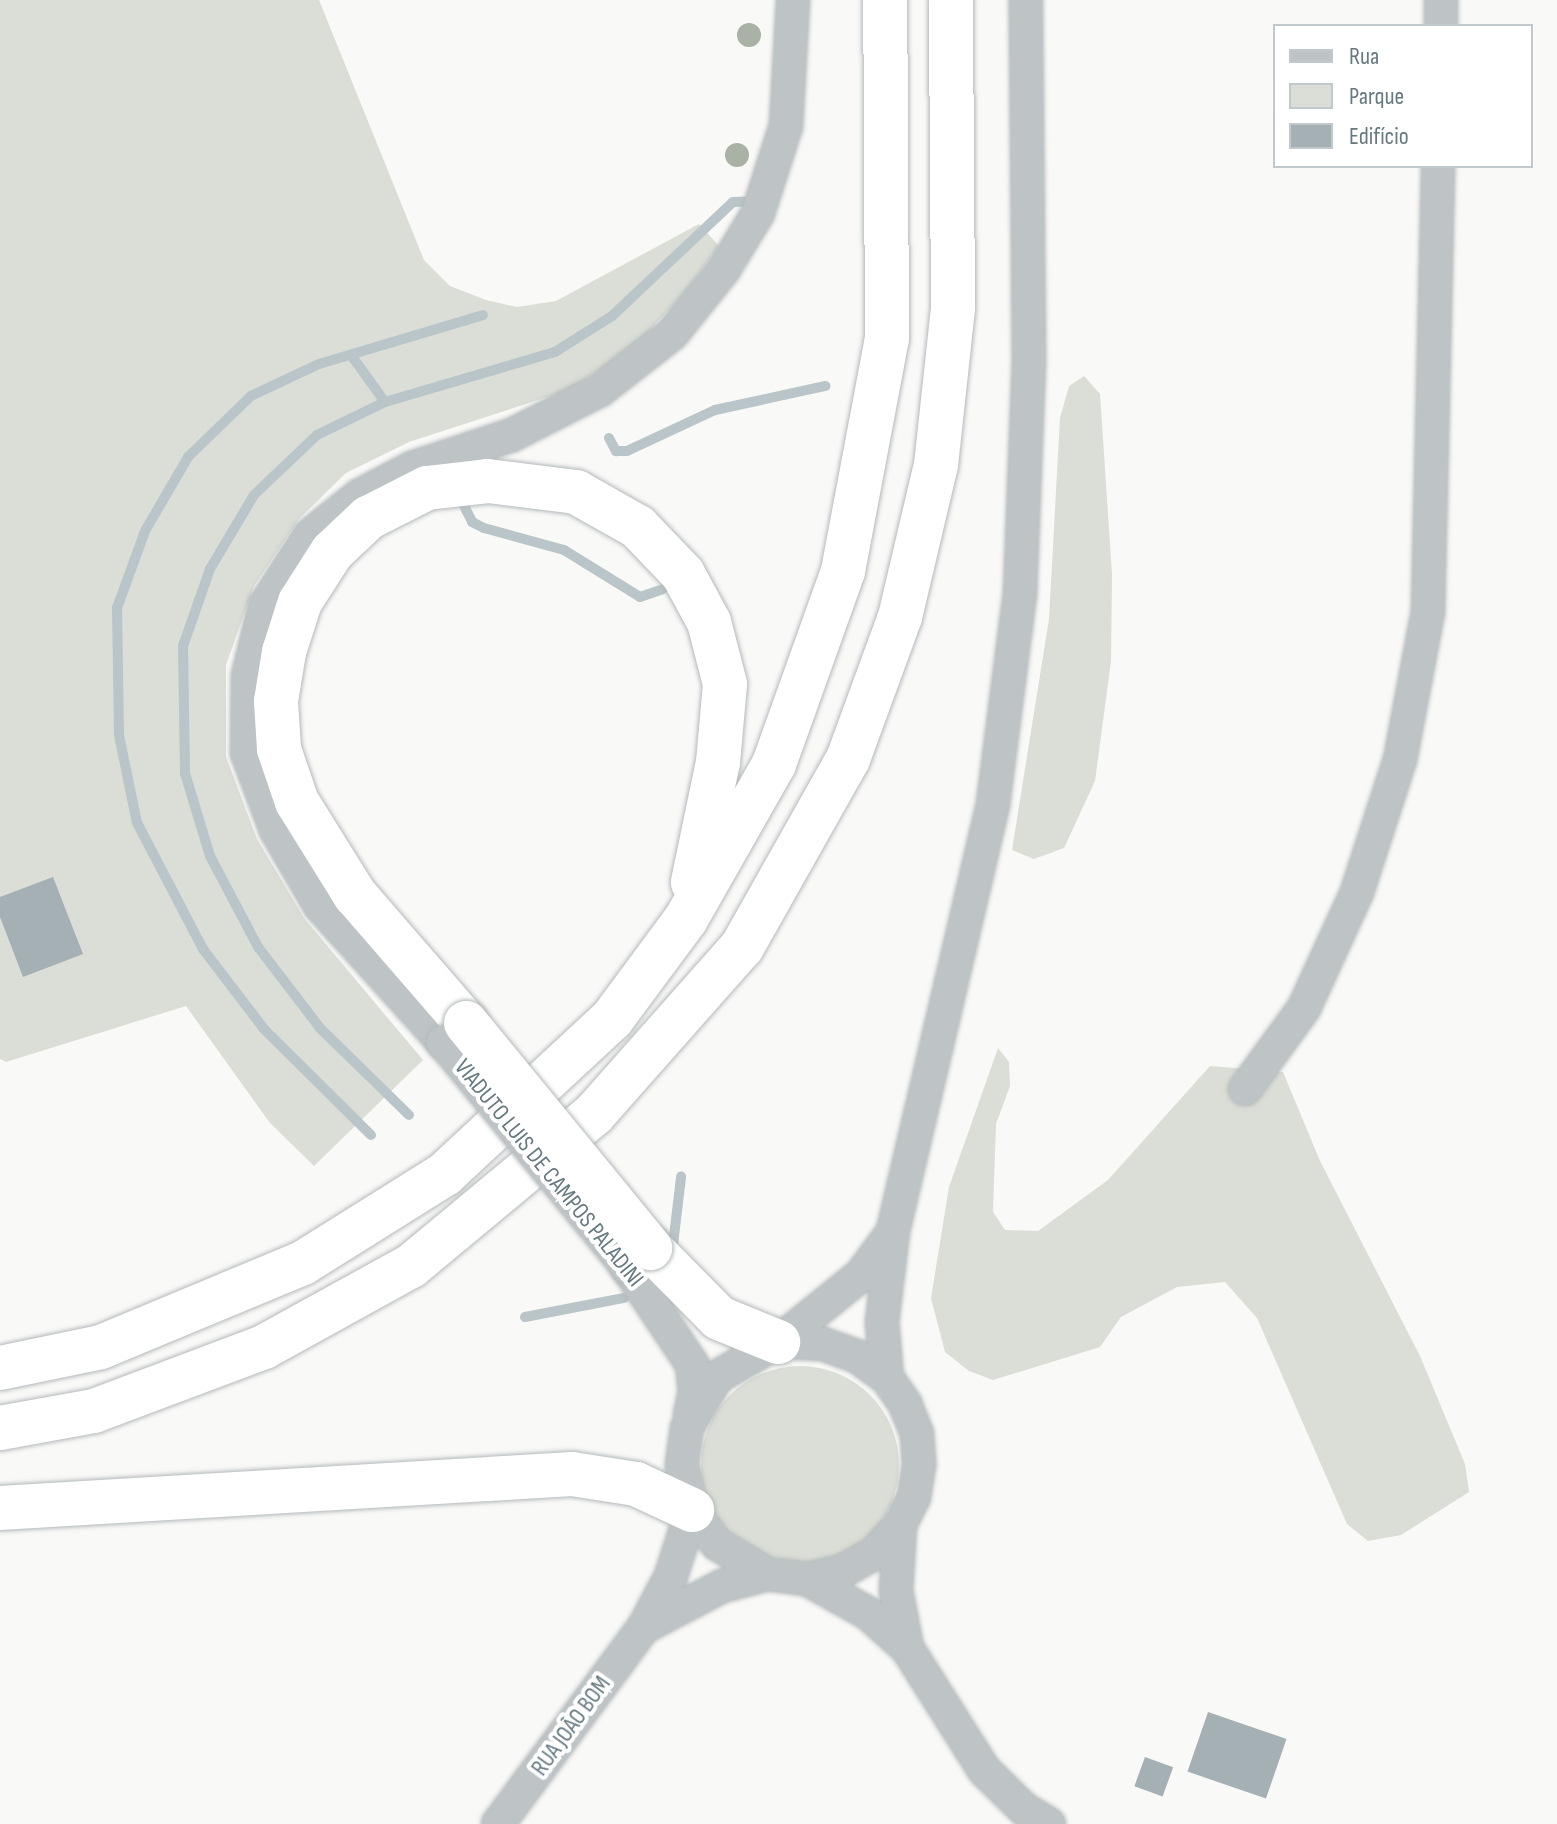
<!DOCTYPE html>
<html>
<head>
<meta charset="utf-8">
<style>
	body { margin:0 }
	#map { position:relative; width:1557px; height:1824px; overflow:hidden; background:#f9f9f7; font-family:"Sofia Sans Condensed",sans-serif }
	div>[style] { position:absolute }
	.green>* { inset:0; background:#daded6 }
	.round { border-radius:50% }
	.stream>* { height:10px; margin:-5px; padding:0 5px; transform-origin:5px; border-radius:5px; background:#b9c5c8 }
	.building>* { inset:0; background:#a5b0b4; transform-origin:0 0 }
	.roads { filter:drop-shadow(0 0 2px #b4b9bb) drop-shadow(0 0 2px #b4b9bb) }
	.minor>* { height:32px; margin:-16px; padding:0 16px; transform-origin:16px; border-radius:16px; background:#bec4c6 }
	.highway>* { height:44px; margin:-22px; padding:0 22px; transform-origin:22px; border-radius:22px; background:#fff }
	.bridges { filter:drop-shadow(0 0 2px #b4b9bb) drop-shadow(0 0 2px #b4b9bb) }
	.minor-bridge>* { height:32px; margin:-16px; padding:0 16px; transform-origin:16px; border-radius:16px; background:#bec4c6 }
	.highway-bridge>* { height:44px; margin:-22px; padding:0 22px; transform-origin:22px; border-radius:22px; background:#fff }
	.trees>* { width:24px; height:24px; margin:-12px; border-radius:50%; background:#aab2a6 }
	span { translate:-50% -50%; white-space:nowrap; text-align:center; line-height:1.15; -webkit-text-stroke:8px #fff; paint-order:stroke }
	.street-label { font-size:24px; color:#667880 }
	.legend { position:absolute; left:1273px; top:24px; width:260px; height:144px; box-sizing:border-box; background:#fff; border:2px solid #c2c9cc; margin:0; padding:10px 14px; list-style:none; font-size:24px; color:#667880 }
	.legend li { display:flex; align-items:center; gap:16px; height:40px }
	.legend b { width:40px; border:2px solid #c2c9cc }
</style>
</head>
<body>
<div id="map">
	<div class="green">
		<div style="clip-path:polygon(0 0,319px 0,424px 260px,450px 286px,486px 300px,517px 307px,556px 301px,699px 224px,719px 246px,682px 296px,632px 349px,566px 391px,409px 442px,346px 473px,299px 519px,254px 586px,226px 665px,226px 757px,257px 839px,304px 918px,423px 1060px,314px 1166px,270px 1123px,186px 1006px,6px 1062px,0 1059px)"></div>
		<div style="clip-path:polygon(1084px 376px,1100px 394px,1112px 574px,1111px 661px,1095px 781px,1064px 848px,1034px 859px,1012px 850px,1049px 619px,1060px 418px,1069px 386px)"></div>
		<div style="clip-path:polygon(998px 1048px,1009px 1062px,1010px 1086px,996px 1124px,993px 1212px,1005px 1230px,1038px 1231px,1108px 1180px,1210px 1066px,1283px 1072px,1320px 1161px,1420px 1356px,1465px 1464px,1469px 1492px,1401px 1535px,1368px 1541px,1347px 1524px,1257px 1318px,1225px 1282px,1177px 1287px,1121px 1317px,1100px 1347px,993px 1380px,969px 1371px,945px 1352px,931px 1298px,949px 1187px)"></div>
		<div class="round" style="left:701px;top:1366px;width:198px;height:198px"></div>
	</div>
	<div class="stream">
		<div style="left:351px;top:355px;width:58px;rotate:54.1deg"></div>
		<div style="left:609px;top:438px;width:15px;rotate:62deg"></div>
		<div style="left:616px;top:451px;width:11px"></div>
		<div style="left:627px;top:451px;width:97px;rotate:-25deg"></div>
		<div style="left:715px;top:410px;width:113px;rotate:-12.3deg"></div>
		<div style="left:458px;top:494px;width:31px;rotate:63deg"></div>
		<div style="left:472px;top:522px;width:13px;rotate:27deg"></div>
		<div style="left:484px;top:528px;width:83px;rotate:15.4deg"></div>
		<div style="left:564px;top:550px;width:89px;rotate:31.7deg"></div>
		<div style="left:640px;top:597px;width:24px;rotate:-19deg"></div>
		<div style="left:409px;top:1115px;width:124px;rotate:-135.7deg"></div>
		<div style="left:320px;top:1028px;width:102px;rotate:-127.4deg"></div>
		<div style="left:258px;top:947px;width:103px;rotate:-117.8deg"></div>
		<div style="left:210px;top:856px;width:87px;rotate:-106.8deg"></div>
		<div style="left:185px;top:773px;width:127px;rotate:-90.9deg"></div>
		<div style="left:183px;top:646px;width:82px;rotate:-70.7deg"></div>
		<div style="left:210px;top:569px;width:86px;rotate:-59.3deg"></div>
		<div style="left:254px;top:495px;width:87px;rotate:-43.6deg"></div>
		<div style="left:317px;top:435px;width:76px;rotate:-25.9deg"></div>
		<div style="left:385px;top:402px;width:177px;rotate:-16.4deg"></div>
		<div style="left:555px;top:352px;width:67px;rotate:-32.3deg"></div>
		<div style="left:612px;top:316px;width:166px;rotate:-43.3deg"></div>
		<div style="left:733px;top:202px;width:23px;rotate:-2deg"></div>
		<div style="left:371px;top:1135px;width:151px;rotate:-135.3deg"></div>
		<div style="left:264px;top:1029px;width:101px;rotate:-127.3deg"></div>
		<div style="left:203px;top:949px;width:142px;rotate:-117.6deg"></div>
		<div style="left:137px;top:823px;width:90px;rotate:-101.6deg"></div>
		<div style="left:119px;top:735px;width:127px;rotate:-90.9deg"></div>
		<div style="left:117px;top:608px;width:82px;rotate:-70deg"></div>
		<div style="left:145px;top:531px;width:86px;rotate:-59.8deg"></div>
		<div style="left:188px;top:457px;width:88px;rotate:-44.1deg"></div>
		<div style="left:251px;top:396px;width:75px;rotate:-25.2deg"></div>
		<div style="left:319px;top:364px;width:171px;rotate:-16.6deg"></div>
		<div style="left:672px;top:1253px;width:77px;rotate:-83.2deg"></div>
		<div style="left:525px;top:1317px;width:101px;rotate:-10.9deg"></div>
	</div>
	<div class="building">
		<div style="clip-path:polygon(53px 877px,83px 954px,23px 977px,0 917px,0 897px)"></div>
		<div style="left:1208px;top:1712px;width:83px;height:63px;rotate:19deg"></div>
		<div style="left:1145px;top:1757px;width:30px;height:31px;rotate:20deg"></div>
	</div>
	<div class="roads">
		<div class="minor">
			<div style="left:1441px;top:26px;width:26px;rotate:-90deg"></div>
			<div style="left:443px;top:1042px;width:183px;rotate:-132.1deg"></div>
			<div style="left:320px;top:906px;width:88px;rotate:-120.1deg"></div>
			<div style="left:276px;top:830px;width:82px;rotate:-110.6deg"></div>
			<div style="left:247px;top:753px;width:77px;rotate:-89.3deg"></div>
			<div style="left:248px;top:676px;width:73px;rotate:-76.5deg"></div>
			<div style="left:265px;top:605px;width:83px;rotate:-57.3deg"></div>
			<div style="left:310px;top:535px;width:63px;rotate:-38.5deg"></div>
			<div style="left:359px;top:496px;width:60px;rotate:-27.8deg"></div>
			<div style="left:412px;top:468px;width:105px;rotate:-18.3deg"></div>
			<div style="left:512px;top:435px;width:99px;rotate:-27.1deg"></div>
			<div style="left:600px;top:390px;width:91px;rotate:-37.9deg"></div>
			<div style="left:672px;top:334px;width:83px;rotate:-51.3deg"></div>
			<div style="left:724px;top:269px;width:66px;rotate:-58.7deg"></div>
			<div style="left:758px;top:213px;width:91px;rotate:-72.2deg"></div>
			<div style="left:786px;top:126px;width:126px;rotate:-86.8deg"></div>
			<div style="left:1245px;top:1089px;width:100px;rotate:-53.9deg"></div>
			<div style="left:1304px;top:1008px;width:128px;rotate:-65.4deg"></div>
			<div style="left:1357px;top:892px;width:139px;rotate:-72deg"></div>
			<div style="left:1400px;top:760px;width:151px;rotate:-79.3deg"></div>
			<div style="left:1428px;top:612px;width:446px;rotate:-88.7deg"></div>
			<div style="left:627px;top:1267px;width:117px;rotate:56.2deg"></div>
			<div style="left:692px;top:1364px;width:27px;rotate:84deg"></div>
			<div style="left:695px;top:1391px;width:24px;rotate:102deg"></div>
			<div style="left:778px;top:1342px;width:107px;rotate:-38.9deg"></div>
			<div style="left:861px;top:1275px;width:52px;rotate:-53.6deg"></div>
			<div style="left:887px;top:1378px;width:56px;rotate:-95.1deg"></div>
			<div style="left:882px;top:1322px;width:92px;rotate:-83.1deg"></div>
			<div style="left:893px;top:1231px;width:439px;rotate:-76.8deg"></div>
			<div style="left:993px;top:804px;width:212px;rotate:-82.7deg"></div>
			<div style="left:1020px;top:594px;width:230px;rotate:-87.8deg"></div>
			<div style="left:1029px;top:364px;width:364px;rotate:-90.5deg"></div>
			<div style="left:900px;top:1525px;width:65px;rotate:93.5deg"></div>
			<div style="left:896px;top:1590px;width:59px;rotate:79.3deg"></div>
			<div style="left:907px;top:1648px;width:144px;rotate:57.7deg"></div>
			<div style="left:984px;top:1770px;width:56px;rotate:44.3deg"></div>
			<div style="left:1024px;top:1809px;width:29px;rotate:31deg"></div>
			<div style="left:807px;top:1579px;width:71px;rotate:29.4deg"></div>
			<div style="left:869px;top:1614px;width:51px;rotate:41.8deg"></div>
			<div style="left:644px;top:1627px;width:88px;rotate:-27.7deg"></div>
			<div style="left:722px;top:1586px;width:47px;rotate:-14.9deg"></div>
			<div style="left:498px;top:1824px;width:245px;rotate:-53.5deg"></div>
			<div style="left:644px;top:1627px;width:58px;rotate:-62.1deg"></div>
			<div style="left:671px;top:1576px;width:69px;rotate:-72.3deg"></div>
			<div style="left:692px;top:1510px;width:47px;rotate:-102.3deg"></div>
			<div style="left:682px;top:1464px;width:36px;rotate:-82deg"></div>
			<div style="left:687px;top:1428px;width:59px;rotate:-59.5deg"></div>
			<div style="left:717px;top:1377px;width:70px;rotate:-29.8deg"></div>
			<div style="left:778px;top:1342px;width:45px;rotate:2.5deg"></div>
			<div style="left:823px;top:1344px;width:37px;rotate:20deg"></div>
			<div style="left:858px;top:1357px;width:36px;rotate:36deg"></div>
			<div style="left:887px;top:1378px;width:32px;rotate:55deg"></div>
			<div style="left:905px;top:1404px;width:32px;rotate:68deg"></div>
			<div style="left:917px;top:1434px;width:31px;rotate:86deg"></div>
			<div style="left:919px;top:1465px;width:32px;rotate:99deg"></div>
			<div style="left:914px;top:1497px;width:31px;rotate:117deg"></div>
			<div style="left:900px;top:1525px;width:38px;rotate:132deg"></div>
			<div style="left:875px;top:1553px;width:37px;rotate:151deg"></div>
			<div style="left:843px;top:1571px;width:37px;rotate:167deg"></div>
			<div style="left:807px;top:1579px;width:40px;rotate:-172.9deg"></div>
			<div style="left:767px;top:1574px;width:58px;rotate:-149deg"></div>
			<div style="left:717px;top:1544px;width:42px;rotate:-126.3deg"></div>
		</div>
		<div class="highway">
			<div style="left:466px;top:1023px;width:169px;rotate:-130.9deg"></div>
			<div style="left:355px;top:895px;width:110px;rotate:-121.9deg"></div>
			<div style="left:297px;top:802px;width:56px;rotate:-108.8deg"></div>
			<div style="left:279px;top:749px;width:48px;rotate:-93.6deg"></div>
			<div style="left:276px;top:701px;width:50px;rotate:-80.7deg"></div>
			<div style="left:284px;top:652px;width:52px;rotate:-72.3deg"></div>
			<div style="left:300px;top:602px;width:59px;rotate:-57.4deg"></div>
			<div style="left:332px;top:552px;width:50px;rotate:-43.4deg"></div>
			<div style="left:368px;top:518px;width:66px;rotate:-27deg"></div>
			<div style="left:427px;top:488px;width:61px;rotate:-6.5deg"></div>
			<div style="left:488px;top:481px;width:89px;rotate:7.1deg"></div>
			<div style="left:576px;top:492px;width:71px;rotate:29.4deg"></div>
			<div style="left:638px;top:527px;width:65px;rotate:46.2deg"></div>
			<div style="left:683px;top:574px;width:55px;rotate:61.6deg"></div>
			<div style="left:709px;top:622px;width:64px;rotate:75.5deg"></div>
			<div style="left:725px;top:684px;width:78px;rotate:95.1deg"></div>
			<div style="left:718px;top:762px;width:123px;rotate:101.8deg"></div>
			<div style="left:650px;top:1248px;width:98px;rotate:45.4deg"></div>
			<div style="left:719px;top:1318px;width:64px;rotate:22.1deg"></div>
			<div style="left:0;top:1368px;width:103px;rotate:-11.7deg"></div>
			<div style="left:101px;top:1347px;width:219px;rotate:-22.6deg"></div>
			<div style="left:303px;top:1263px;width:168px;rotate:-32.1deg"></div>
			<div style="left:445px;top:1174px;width:228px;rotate:-42.9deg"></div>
			<div style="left:612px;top:1019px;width:124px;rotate:-53.5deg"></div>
			<div style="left:686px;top:919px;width:178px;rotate:-60.4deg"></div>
			<div style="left:774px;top:764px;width:205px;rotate:-70.3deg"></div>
			<div style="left:843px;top:571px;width:236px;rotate:-79.3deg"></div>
			<div style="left:887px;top:339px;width:339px;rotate:-90.3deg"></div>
			<div style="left:0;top:1428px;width:96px;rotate:-10.3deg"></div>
			<div style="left:94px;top:1411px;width:182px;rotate:-20.6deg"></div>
			<div style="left:264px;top:1347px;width:168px;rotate:-28.9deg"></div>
			<div style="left:411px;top:1266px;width:238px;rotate:-39.7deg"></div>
			<div style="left:594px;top:1114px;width:223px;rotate:-48.5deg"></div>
			<div style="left:742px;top:947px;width:216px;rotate:-60.6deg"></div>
			<div style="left:848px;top:759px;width:151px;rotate:-69.9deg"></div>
			<div style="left:900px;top:617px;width:156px;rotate:-76.7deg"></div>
			<div style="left:936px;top:465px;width:158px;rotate:-83.8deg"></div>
			<div style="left:953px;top:308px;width:308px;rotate:-90.4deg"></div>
			<div style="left:0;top:1508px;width:573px;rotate:-3.4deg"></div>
			<div style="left:572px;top:1474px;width:65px;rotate:8.9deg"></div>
			<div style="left:636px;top:1484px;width:62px;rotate:24.9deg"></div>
		</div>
	</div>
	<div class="bridges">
		<div class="minor-bridge">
			<div style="left:443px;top:1042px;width:291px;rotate:50.7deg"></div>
		</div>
		<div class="highway-bridge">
			<div style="left:466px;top:1023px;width:291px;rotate:50.7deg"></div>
		</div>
	</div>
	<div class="trees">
		<div style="left:749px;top:35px"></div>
		<div style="left:737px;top:155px"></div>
	</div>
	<div class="street-label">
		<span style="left:549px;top:1173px;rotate:51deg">VIADUTO LUIS DE CAMPOS PALADINI</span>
		<span style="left:571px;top:1726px;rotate:-54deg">RUA JOÃO BOM</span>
	</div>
	<ul class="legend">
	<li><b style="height:10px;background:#bec4c6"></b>Rua</li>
	<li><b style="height:22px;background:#daded6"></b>Parque</li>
	<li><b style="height:22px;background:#a5b0b4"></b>Edifício</li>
	</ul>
</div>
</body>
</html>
